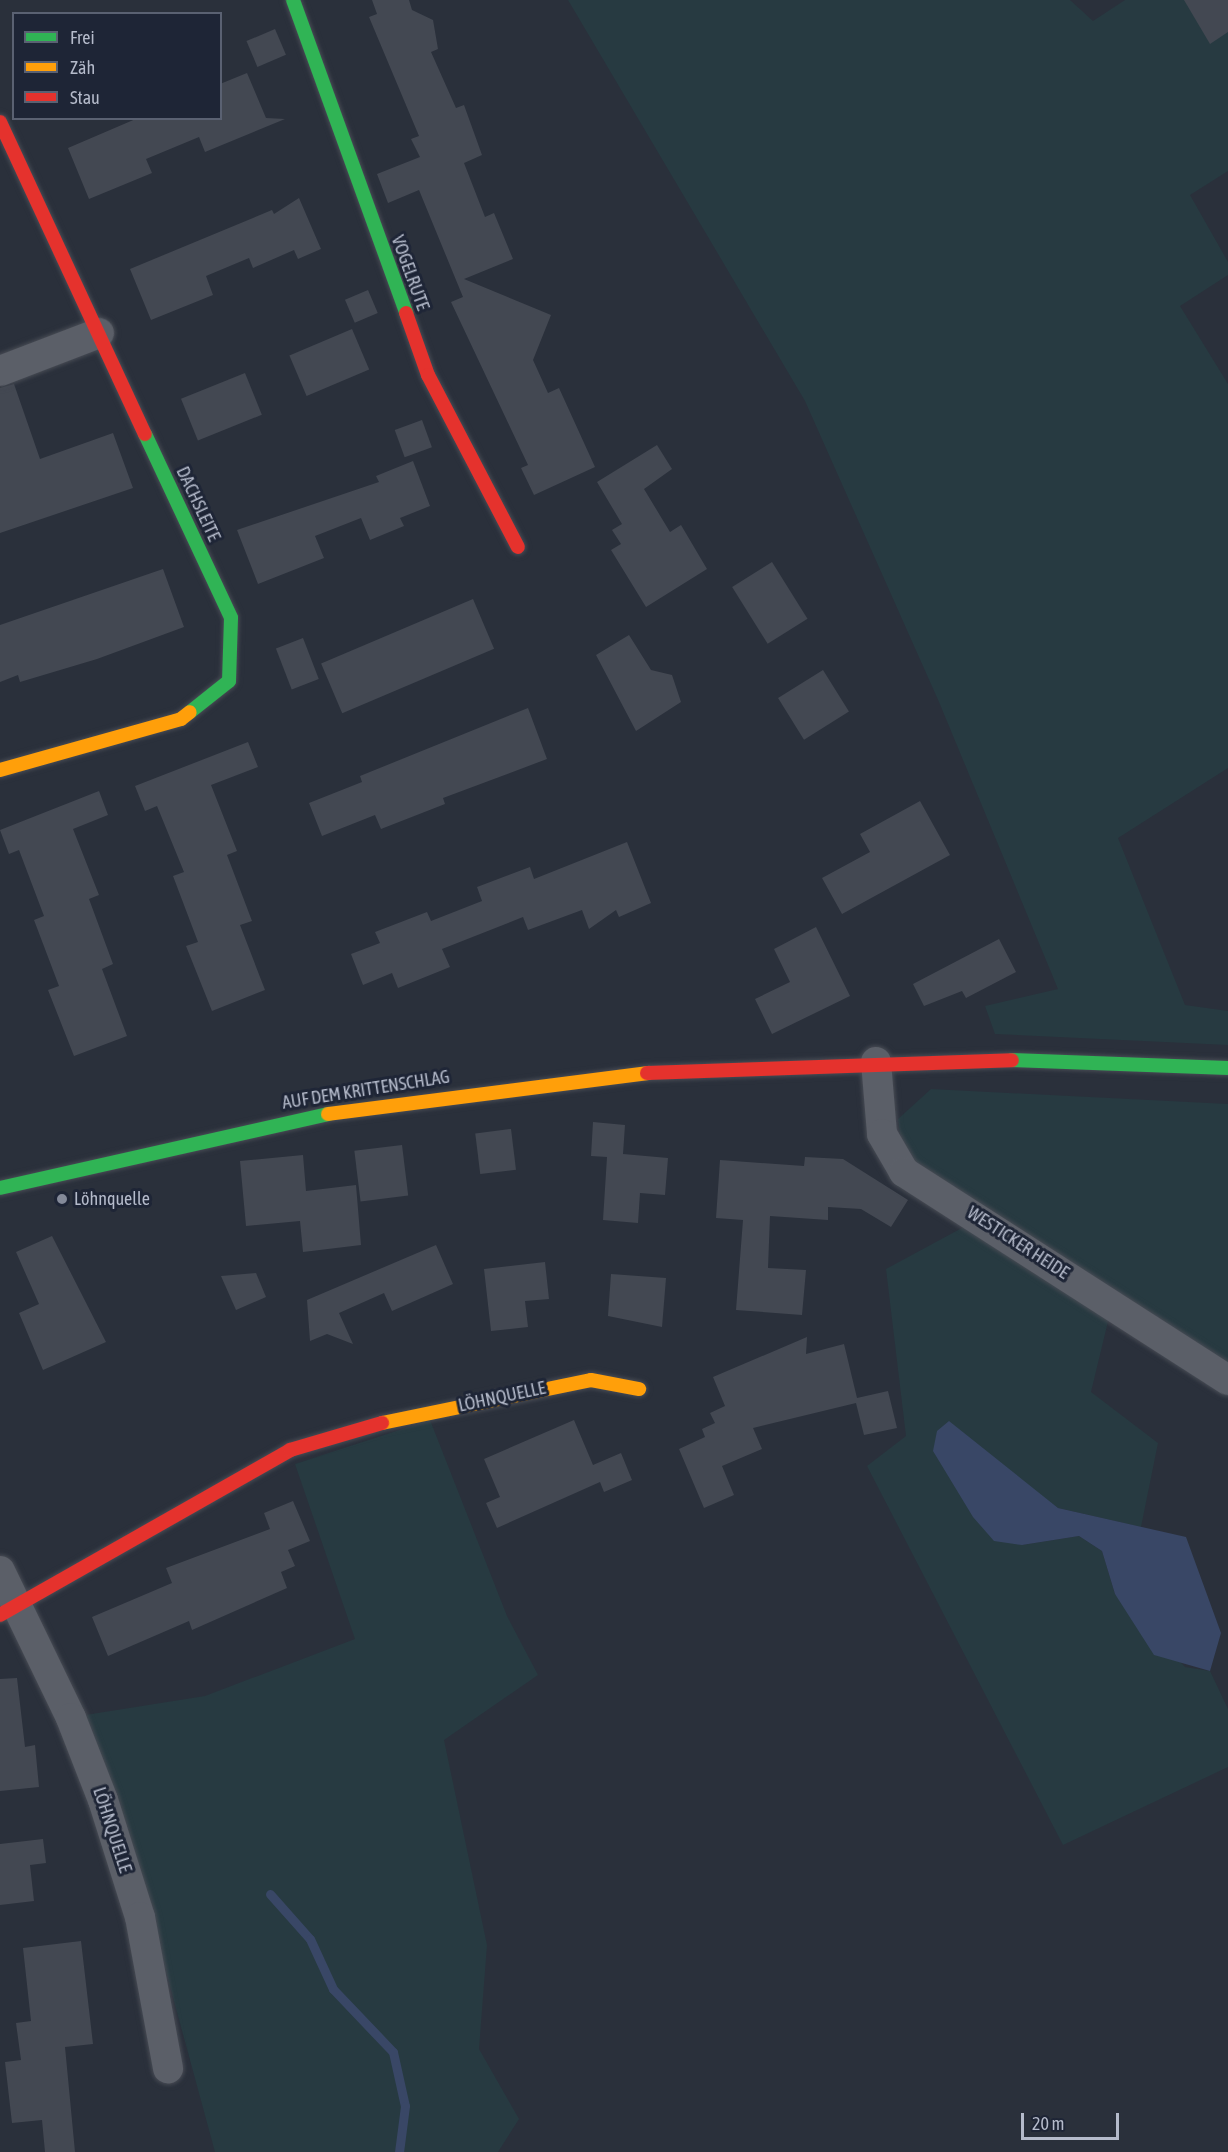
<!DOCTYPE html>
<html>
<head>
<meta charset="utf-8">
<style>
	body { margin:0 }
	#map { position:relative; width:1228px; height:2152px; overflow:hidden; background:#2a303b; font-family:"Asap Condensed",sans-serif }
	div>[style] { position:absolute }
	.green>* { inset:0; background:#273a41 }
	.water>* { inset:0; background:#394766 }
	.stream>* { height:9px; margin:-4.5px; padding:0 4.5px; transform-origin:4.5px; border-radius:4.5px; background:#394766 }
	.building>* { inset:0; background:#434852; transform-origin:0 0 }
	.roads { filter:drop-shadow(0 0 2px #474b54) drop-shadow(0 0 2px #474b54) }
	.street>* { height:30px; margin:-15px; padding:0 15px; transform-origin:15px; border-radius:15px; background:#5b5f68 }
	.fast>* { height:14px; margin:-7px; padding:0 7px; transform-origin:7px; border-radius:7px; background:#30b455 }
	.slow>* { height:14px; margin:-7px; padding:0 7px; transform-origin:7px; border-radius:7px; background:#ff9f0a }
	.jam>* { height:14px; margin:-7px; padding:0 7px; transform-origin:7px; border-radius:7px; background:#e5322d }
	.dots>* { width:16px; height:16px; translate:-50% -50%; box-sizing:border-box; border:3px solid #1e2536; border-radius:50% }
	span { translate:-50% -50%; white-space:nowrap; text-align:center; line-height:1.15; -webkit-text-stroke:6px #1e2536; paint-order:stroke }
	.street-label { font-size:18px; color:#b5bbcb }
	.poi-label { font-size:18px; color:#b5bbcb }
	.left { translate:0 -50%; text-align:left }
	.legend { position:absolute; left:12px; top:12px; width:210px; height:108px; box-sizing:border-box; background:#1e2536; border:2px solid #5a6172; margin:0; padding:8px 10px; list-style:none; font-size:18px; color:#b5bbcb }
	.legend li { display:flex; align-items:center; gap:12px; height:30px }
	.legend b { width:30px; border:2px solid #5a6172 }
	.scale { position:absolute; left:1021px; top:2113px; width:98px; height:27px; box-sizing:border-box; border:3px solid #b5bbcb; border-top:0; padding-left:8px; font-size:18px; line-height:21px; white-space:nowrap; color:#b5bbcb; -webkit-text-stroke:4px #1e2536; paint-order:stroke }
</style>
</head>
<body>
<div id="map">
	<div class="green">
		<div style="clip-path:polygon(568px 0,1070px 0,1093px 21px,1125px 0,1228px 0,1228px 171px,1190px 195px,1228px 262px,1228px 275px,1180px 306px,1228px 384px,1228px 768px,1118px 838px,1185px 1005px,1228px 1011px,1228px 1045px,995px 1034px,985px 1006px,1058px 989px,939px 702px,805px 401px)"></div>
		<div style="clip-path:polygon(931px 1089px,1228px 1104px,1228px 1370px,903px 1155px,898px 1119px)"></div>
		<div style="clip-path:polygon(973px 1222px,1112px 1305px,1091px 1392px,1158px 1443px,1141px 1527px,1058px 1508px,1011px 1474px,1022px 1545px,1079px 1536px,1102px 1551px,1115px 1594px,1185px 1667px,1210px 1671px,1228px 1709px,1228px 1767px,1063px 1845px,867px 1466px,906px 1436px,886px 1269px)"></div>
		<div style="clip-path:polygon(430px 1420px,507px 1616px,538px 1675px,444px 1740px,487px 1945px,479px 2049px,519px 2119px,498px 2152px,215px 2152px,152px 1920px,79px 1716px,205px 1696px,355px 1639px,295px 1464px)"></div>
	</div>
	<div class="water">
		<div style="clip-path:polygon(949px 1421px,1058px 1508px,1186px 1537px,1221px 1633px,1210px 1671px,1154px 1655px,1115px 1594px,1102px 1551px,1079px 1536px,1022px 1545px,994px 1541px,973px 1517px,933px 1451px,937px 1431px)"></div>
	</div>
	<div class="stream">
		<div style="left:270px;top:1894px;width:60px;rotate:48.4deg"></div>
		<div style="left:310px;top:1939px;width:55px;rotate:65.3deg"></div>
		<div style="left:333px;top:1989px;width:87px;rotate:46.4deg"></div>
		<div style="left:393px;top:2052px;width:55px;rotate:77.5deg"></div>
		<div style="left:405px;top:2106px;width:46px;rotate:97.4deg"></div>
	</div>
	<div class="building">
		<div style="clip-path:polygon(372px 0,409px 0,412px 10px,433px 20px,438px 49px,431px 52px,456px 108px,464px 105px,482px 155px,464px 163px,485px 217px,494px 213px,513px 259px,464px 279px,551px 315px,533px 360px,548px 393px,559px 388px,595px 467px,534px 495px,521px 468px,528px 465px,451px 302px,463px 297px,419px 190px,388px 203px,377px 174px,420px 157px,411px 139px,419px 136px,369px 17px,377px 14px)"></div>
		<div style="clip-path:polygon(1184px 0,1228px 0,1228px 32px,1210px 44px)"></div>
		<div style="left:275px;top:29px;width:28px;height:31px;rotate:67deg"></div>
		<div style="clip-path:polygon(247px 73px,266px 118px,285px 119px,205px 152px,199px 137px,146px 159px,152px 173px,89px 199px,68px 148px,138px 118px,220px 118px,220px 84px)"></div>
		<div style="clip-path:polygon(299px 198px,321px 249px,298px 259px,294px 250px,253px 268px,249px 258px,206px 276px,213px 295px,151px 320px,130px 269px,272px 210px,274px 214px)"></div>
		<div style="left:368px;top:290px;width:25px;height:25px;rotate:67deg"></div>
		<div style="left:352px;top:329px;width:44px;height:68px;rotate:67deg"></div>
		<div style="left:245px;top:373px;width:45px;height:69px;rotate:68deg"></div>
		<div style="clip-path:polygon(14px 384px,40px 459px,113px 433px,133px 488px,0 533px,0 388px)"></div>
		<div style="left:422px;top:420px;width:29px;height:29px;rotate:70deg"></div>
		<div style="clip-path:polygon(657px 445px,672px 469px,644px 489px,670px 532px,681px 525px,707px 569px,646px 607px,611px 550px,621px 544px,612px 530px,622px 524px,597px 482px)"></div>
		<div style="clip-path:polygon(413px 461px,430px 506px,400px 518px,404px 526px,370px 540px,361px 518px,315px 536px,324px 558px,258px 584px,237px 530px,379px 482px,376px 476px)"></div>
		<div style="left:772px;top:562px;width:67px;height:47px;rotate:58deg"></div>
		<div style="clip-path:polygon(163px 569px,184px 627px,97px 659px,20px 682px,18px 675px,0 682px,0 625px)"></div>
		<div style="left:473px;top:599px;width:54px;height:165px;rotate:67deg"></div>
		<div style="clip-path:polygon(629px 635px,651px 670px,672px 675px,681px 702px,636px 731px,596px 655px)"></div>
		<div style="left:303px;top:638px;width:44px;height:29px;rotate:69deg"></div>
		<div style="left:823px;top:670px;width:49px;height:53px;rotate:58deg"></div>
		<div style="clip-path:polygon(528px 708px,547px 759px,443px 798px,445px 804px,381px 829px,375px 815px,322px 836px,309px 803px,362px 782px,360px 776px)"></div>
		<div style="clip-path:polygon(248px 742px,258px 767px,211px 785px,237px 851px,227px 855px,252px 921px,240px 925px,265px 990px,212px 1011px,186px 946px,198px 942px,173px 876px,184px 872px,157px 806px,145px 811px,135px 786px)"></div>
		<div style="clip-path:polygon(99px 791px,108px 815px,73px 829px,99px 895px,89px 899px,113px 964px,102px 969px,127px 1036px,74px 1056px,48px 990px,59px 986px,34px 920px,44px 916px,19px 850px,9px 854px,0 830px)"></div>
		<div style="clip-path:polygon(920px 801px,950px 855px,842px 914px,822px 878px,870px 852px,860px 834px)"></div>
		<div style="clip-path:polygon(627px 842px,651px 903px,619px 917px,616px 910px,589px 929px,582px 910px,528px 930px,523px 917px,442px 949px,450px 967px,398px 988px,392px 973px,363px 985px,351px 954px,380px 943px,375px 932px,427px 912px,431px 921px,482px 901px,477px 887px,530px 867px,534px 879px)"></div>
		<div style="clip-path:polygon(816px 927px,850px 996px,772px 1034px,755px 999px,790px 982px,774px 949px)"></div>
		<div style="clip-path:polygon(999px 939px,1016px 972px,966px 998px,962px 991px,924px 1006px,913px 984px)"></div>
		<div style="clip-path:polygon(593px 1122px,625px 1125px,623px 1154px,668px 1158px,665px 1195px,640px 1193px,638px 1223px,603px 1220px,607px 1157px,591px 1156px)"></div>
		<div style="left:511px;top:1129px;width:41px;height:36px;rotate:83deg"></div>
		<div style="left:402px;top:1145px;width:51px;height:48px;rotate:83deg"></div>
		<div style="clip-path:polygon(303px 1155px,306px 1191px,356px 1185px,361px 1245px,303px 1252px,300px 1221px,246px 1226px,240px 1161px)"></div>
		<div style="clip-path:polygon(805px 1157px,843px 1159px,908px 1200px,891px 1227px,861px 1209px,828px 1207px,828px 1220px,770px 1216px,768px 1268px,806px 1270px,802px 1315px,736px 1310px,743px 1220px,716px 1218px,720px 1160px,804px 1166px)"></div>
		<div style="clip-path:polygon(52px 1236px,106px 1342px,43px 1370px,19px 1313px,39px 1304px,16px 1252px)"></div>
		<div style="clip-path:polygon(436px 1245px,453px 1284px,392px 1311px,384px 1293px,339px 1313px,353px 1344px,327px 1334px,310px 1341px,307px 1300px)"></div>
		<div style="clip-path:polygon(545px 1262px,549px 1299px,525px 1301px,528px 1327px,491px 1331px,484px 1269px)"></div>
		<div style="clip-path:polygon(256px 1273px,266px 1297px,236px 1310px,221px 1276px)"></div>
		<div style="clip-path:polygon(611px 1274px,666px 1278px,662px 1327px,608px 1316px)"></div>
		<div style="clip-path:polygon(807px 1337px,806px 1354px,844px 1344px,857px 1398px,888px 1391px,897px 1428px,864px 1435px,856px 1403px,753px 1428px,762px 1449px,722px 1466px,734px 1495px,704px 1508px,679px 1449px,705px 1437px,702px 1429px,715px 1423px,710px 1413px,725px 1406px,713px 1377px)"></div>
		<div style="clip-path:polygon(574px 1420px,593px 1465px,621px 1453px,632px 1480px,604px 1492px,600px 1482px,497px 1528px,486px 1503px,500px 1497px,484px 1459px)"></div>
		<div style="clip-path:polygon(293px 1501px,310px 1541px,288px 1550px,295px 1566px,281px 1572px,287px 1588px,192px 1630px,189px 1621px,108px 1656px,92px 1617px,172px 1583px,166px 1568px,270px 1529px,264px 1513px)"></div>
		<div style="clip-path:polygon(17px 1678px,25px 1747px,35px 1745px,39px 1787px,0 1791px,0 1679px)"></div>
		<div style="clip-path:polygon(43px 1839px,46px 1863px,30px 1865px,34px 1901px,0 1905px,0 1844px)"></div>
		<div style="clip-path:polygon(81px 1941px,93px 2044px,65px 2047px,75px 2152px,45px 2152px,42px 2120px,12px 2123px,5px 2062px,21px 2060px,16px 2023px,31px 2021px,23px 1948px)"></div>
	</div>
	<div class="roads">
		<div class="street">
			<div style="left:0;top:371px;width:106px;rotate:-21deg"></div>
			<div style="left:876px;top:1062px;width:72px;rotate:85.2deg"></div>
			<div style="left:882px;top:1134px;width:44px;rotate:59.9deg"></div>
			<div style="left:904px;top:1172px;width:385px;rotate:32.7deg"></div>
			<div style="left:0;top:1571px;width:163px;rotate:64.2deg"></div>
			<div style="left:71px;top:1718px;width:88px;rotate:68.7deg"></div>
			<div style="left:103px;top:1800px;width:123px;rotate:72.5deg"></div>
			<div style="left:140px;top:1917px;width:154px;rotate:79.5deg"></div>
		</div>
		<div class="fast">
			<div style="left:293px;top:0;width:333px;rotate:70.1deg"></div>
			<div style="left:145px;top:434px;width:203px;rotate:64.9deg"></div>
			<div style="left:231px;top:618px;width:63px;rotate:91.8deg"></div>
			<div style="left:229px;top:681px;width:50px;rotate:141.5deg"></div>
			<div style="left:1012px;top:1060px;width:216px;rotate:2.1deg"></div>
			<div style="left:0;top:1188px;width:336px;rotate:-12.7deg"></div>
		</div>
		<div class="slow">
			<div style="left:0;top:770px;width:188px;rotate:-15.7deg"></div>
			<div style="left:181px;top:719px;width:11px;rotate:-38deg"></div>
			<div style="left:328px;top:1114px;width:322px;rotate:-7.3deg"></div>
			<div style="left:382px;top:1423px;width:213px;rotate:-11.6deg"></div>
			<div style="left:591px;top:1380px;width:49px;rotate:10.6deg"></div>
		</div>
		<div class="jam">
			<div style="left:0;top:122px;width:344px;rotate:65.1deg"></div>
			<div style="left:406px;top:313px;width:66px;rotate:70.5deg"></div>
			<div style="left:428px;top:375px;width:194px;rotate:62.4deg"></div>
			<div style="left:647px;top:1073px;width:365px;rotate:-2deg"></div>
			<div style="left:0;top:1615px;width:334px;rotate:-29.6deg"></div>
			<div style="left:290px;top:1450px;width:96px;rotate:-16.4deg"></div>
		</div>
	</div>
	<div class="dots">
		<div style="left:62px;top:1199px;background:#848a99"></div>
	</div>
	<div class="street-label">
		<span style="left:410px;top:273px;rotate:70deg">VOGELRUTE</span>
		<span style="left:198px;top:504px;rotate:65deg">DACHSLEITE</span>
		<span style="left:366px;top:1090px;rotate:-9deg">AUF DEM KRITTENSCHLAG</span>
		<span style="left:1018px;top:1243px;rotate:33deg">WESTICKER HEIDE</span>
		<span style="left:502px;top:1397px;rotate:-12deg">LÖHNQUELLE</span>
		<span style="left:112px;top:1830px;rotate:72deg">LÖHNQUELLE</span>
	</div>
	<div class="poi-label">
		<span class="left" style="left:74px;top:1199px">Löhnquelle</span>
	</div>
	<ul class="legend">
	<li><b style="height:8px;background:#30b455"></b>Frei</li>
	<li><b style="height:8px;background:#ff9f0a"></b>Zäh</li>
	<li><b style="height:8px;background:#e5322d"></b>Stau</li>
	</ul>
	<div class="scale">20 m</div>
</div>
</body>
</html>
